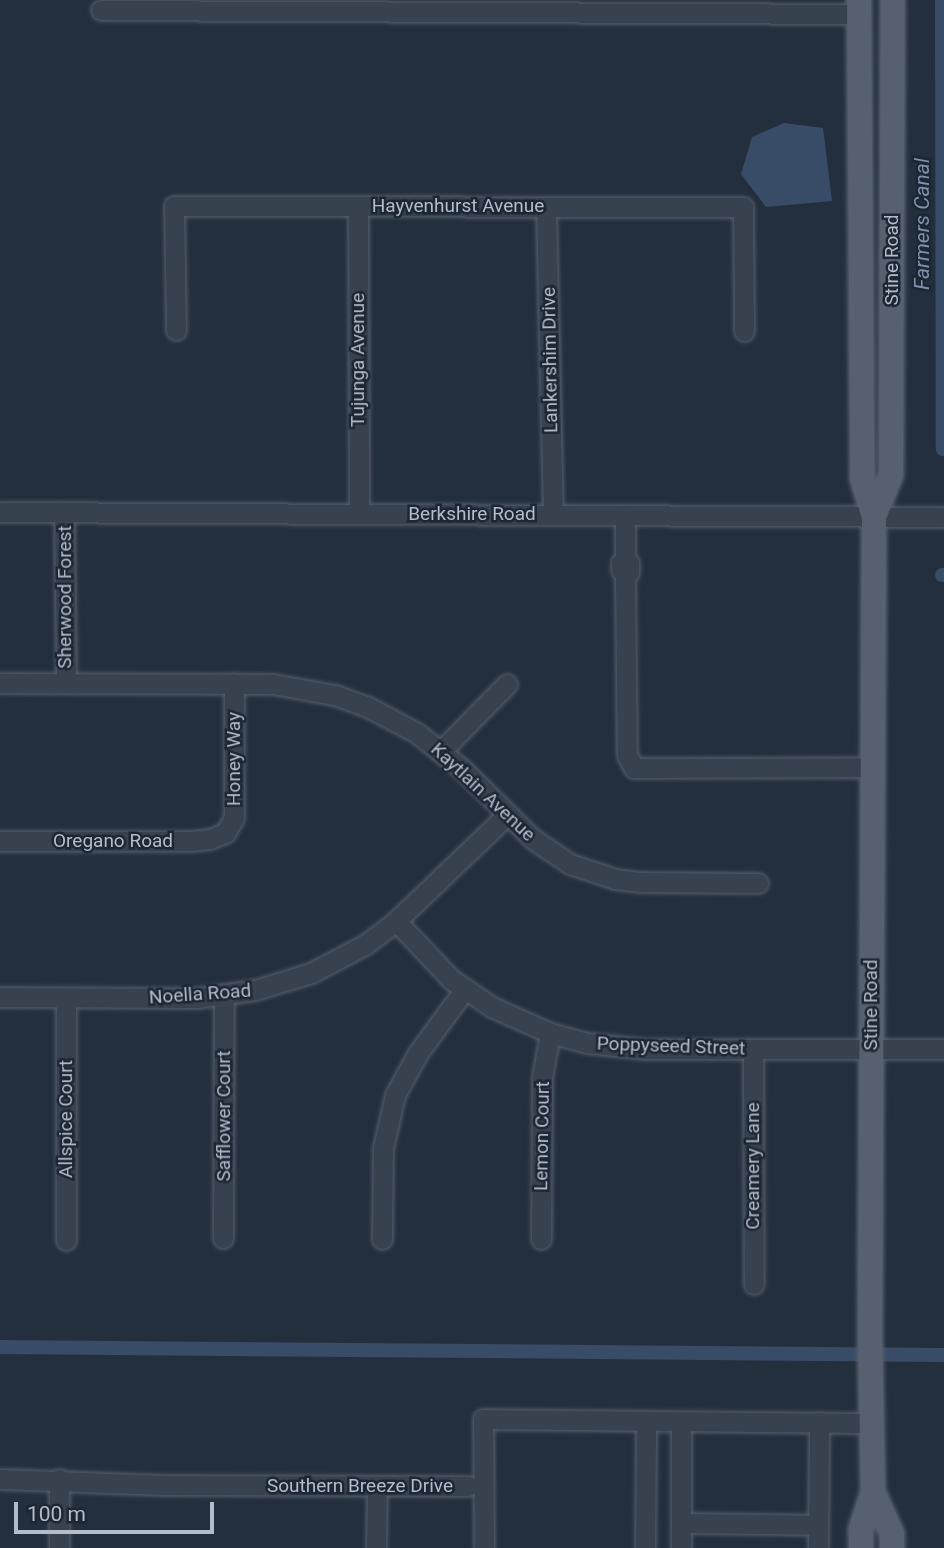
<!DOCTYPE html>
<html>
<head>
<meta charset="utf-8">
<style>
	body { margin:0 }
	#map { position:relative; width:944px; height:1548px; overflow:hidden; background:#242f3e; font-family:Roboto,sans-serif }
	div>[style] { position:absolute }
	.water>* { inset:0; background:#394c67 }
	.canal>* { height:14px; margin:-7px; padding:0 7px; transform-origin:7px; border-radius:7px; background:#394c67 }
	.roads { filter:drop-shadow(0 0 2px #565f6c) drop-shadow(0 0 2px #565f6c) }
	.minor>* { height:19px; margin:-9.5px; padding:0 9.5px; transform-origin:9.5px; border-radius:9.5px; background:#38414e }
	.major>* { height:24px; margin:-12px; padding:0 12px; transform-origin:12px; border-radius:12px; background:#56606e }
	span { translate:-50% -50%; white-space:nowrap; text-align:center; line-height:1.15; -webkit-text-stroke:5px #1d2633; paint-order:stroke }
	.street-label { font-size:19px; color:#b4bcc9 }
	.water-label { font-size:21px; color:#7c92b1; font-style:italic }
	.scale { position:absolute; left:14px; top:1502px; width:200px; height:32px; box-sizing:border-box; border:4px solid #b4bcc9; border-top:0; padding-left:9px; font-size:21px; line-height:24px; white-space:nowrap; color:#b4bcc9; -webkit-text-stroke:5px #1d2633; paint-order:stroke }
</style>
</head>
<body>
<div id="map">
	<div class="water">
		<div style="clip-path:polygon(784px 123px,823px 128px,832px 201px,766px 207px,741px 174px,752px 137px)"></div>
	</div>
	<div class="canal">
		<div style="left:942px;top:0;width:449px;rotate:89.9deg"></div>
		<div style="left:942px;top:575px;width:2px"></div>
		<div style="left:0;top:1347px;width:944px;rotate:0.49deg"></div>
	</div>
	<div class="roads">
		<div class="minor">
			<div style="left:101px;top:10px;width:758px;rotate:0.3deg"></div>
			<div style="left:358px;top:206px;width:308px;rotate:89.8deg"></div>
			<div style="left:546px;top:207px;width:307px;rotate:88.7deg"></div>
			<div style="left:176px;top:330px;width:124px;rotate:-90.9deg"></div>
			<div style="left:174px;top:206px;width:569px;rotate:0.1deg"></div>
			<div style="left:743px;top:207px;width:124px;rotate:89.5deg"></div>
			<div style="left:0;top:512px;width:944px;rotate:0.3deg"></div>
			<div style="left:64px;top:512px;width:171px;rotate:89.3deg"></div>
			<div style="left:625px;top:559px;width:6px;rotate:45deg"></div>
			<div style="left:629px;top:563px;width:9px;rotate:90deg"></div>
			<div style="left:629px;top:572px;width:6px;rotate:129deg"></div>
			<div style="left:625px;top:577px;width:178px;rotate:89.4deg"></div>
			<div style="left:627px;top:755px;width:15px;rotate:62deg"></div>
			<div style="left:634px;top:768px;width:237px;rotate:-0.2deg"></div>
			<div style="left:621px;top:570px;width:7px;rotate:-90deg"></div>
			<div style="left:621px;top:563px;width:6px;rotate:-45deg"></div>
			<div style="left:625px;top:559px;width:44px;rotate:-90deg"></div>
			<div style="left:0;top:683px;width:273px;rotate:0.2deg"></div>
			<div style="left:273px;top:684px;width:63px;rotate:10.1deg"></div>
			<div style="left:335px;top:695px;width:33px;rotate:20deg"></div>
			<div style="left:366px;top:706px;width:58px;rotate:27.9deg"></div>
			<div style="left:417px;top:733px;width:59px;rotate:38.8deg"></div>
			<div style="left:463px;top:770px;width:98px;rotate:44.6deg"></div>
			<div style="left:533px;top:839px;width:45px;rotate:34deg"></div>
			<div style="left:570px;top:864px;width:47px;rotate:18.4deg"></div>
			<div style="left:615px;top:879px;width:26px;rotate:7deg"></div>
			<div style="left:641px;top:882px;width:117px;rotate:0.5deg"></div>
			<div style="left:441px;top:751px;width:94px;rotate:-45.4deg"></div>
			<div style="left:0;top:841px;width:191px"></div>
			<div style="left:191px;top:841px;width:19px;rotate:-6deg"></div>
			<div style="left:210px;top:839px;width:16px;rotate:-22deg"></div>
			<div style="left:225px;top:833px;width:17px;rotate:-59deg"></div>
			<div style="left:234px;top:818px;width:135px;rotate:-90deg"></div>
			<div style="left:396px;top:921px;width:81px;rotate:46.5deg"></div>
			<div style="left:452px;top:980px;width:48px;rotate:34deg"></div>
			<div style="left:492px;top:1007px;width:64px;rotate:24.1deg"></div>
			<div style="left:550px;top:1033px;width:38px;rotate:15deg"></div>
			<div style="left:587px;top:1043px;width:58px;rotate:5.9deg"></div>
			<div style="left:645px;top:1049px;width:299px"></div>
			<div style="left:0;top:997px;width:196px;rotate:0.3deg"></div>
			<div style="left:196px;top:998px;width:60px;rotate:-7.7deg"></div>
			<div style="left:255px;top:990px;width:59px;rotate:-16.9deg"></div>
			<div style="left:311px;top:973px;width:62px;rotate:-27.8deg"></div>
			<div style="left:366px;top:944px;width:38px;rotate:-37deg"></div>
			<div style="left:396px;top:921px;width:153px;rotate:-43.7deg"></div>
			<div style="left:66px;top:999px;width:241px;rotate:90deg"></div>
			<div style="left:753px;top:1049px;width:235px;rotate:89.8deg"></div>
			<div style="left:223px;top:1238px;width:243px;rotate:-89.8deg"></div>
			<div style="left:382px;top:1239px;width:91px;rotate:-89.4deg"></div>
			<div style="left:383px;top:1148px;width:54px;rotate:-77.2deg"></div>
			<div style="left:395px;top:1095px;width:48px;rotate:-61.3deg"></div>
			<div style="left:418px;top:1053px;width:79px;rotate:-53.7deg"></div>
			<div style="left:541px;top:1239px;width:162px;rotate:-89.6deg"></div>
			<div style="left:542px;top:1077px;width:45px;rotate:-79.7deg"></div>
			<div style="left:681px;top:1422px;width:126px;rotate:90deg"></div>
			<div style="left:0;top:1479px;width:163px;rotate:2.1deg"></div>
			<div style="left:163px;top:1485px;width:305px;rotate:0.2deg"></div>
			<div style="left:59px;top:1479px;width:69px;rotate:90deg"></div>
			<div style="left:681px;top:1523px;width:137px;rotate:0.8deg"></div>
			<div style="left:376px;top:1548px;width:62px;rotate:-89.1deg"></div>
			<div style="left:484px;top:1548px;width:129px;rotate:-90.4deg"></div>
			<div style="left:483px;top:1419px;width:388px;rotate:0.6deg"></div>
			<div style="left:645px;top:1548px;width:127px;rotate:-89.5deg"></div>
			<div style="left:818px;top:1548px;width:126px;rotate:-89.5deg"></div>
		</div>
		<div class="major">
			<div style="left:859px;top:0;width:478px;rotate:89.6deg"></div>
			<div style="left:862px;top:478px;width:41px;rotate:72.9deg"></div>
			<div style="left:874px;top:517px;width:820px;rotate:90.28deg"></div>
			<div style="left:870px;top:1337px;width:155px;rotate:88.9deg"></div>
			<div style="left:873px;top:1492px;width:40px;rotate:108deg"></div>
			<div style="left:861px;top:1530px;width:18px;rotate:90deg"></div>
			<div style="left:874px;top:517px;width:45px;rotate:-68deg"></div>
			<div style="left:891px;top:475px;width:475px;rotate:-89.8deg"></div>
			<div style="left:873px;top:1492px;width:46px;rotate:65.7deg"></div>
			<div style="left:892px;top:1534px;width:14px;rotate:90deg"></div>
		</div>
	</div>
	<div class="street-label">
		<span style="left:458px;top:206px">Hayvenhurst Avenue</span>
		<span style="left:892px;top:260px;rotate:-90deg">Stine Road</span>
		<span style="left:358px;top:360px;rotate:-90deg">Tujunga Avenue</span>
		<span style="left:550px;top:360px;rotate:-91deg">Lankershim Drive</span>
		<span style="left:472px;top:514px">Berkshire Road</span>
		<span style="left:65px;top:597px;rotate:-90deg">Sherwood Forest</span>
		<span style="left:234px;top:759px;rotate:-90deg">Honey Way</span>
		<span style="left:483px;top:792px;rotate:43deg">Kaytlain Avenue</span>
		<span style="left:113px;top:841px">Oregano Road</span>
		<span style="left:200px;top:994px;rotate:-4deg">Noella Road</span>
		<span style="left:871px;top:1005px;rotate:-90deg">Stine Road</span>
		<span style="left:671px;top:1046px;rotate:2deg">Poppyseed Street</span>
		<span style="left:224px;top:1116px;rotate:-90deg">Safflower Court</span>
		<span style="left:66px;top:1119px;rotate:-90deg">Allspice Court</span>
		<span style="left:542px;top:1136px;rotate:-89deg">Lemon Court</span>
		<span style="left:753px;top:1166px;rotate:-90deg">Creamery Lane</span>
		<span style="left:360px;top:1486px">Southern Breeze Drive</span>
	</div>
	<div class="water-label">
		<span style="left:922px;top:224px;rotate:-90deg">Farmers Canal</span>
	</div>
	<div class="scale">100 m</div>
</div>
</body>
</html>
